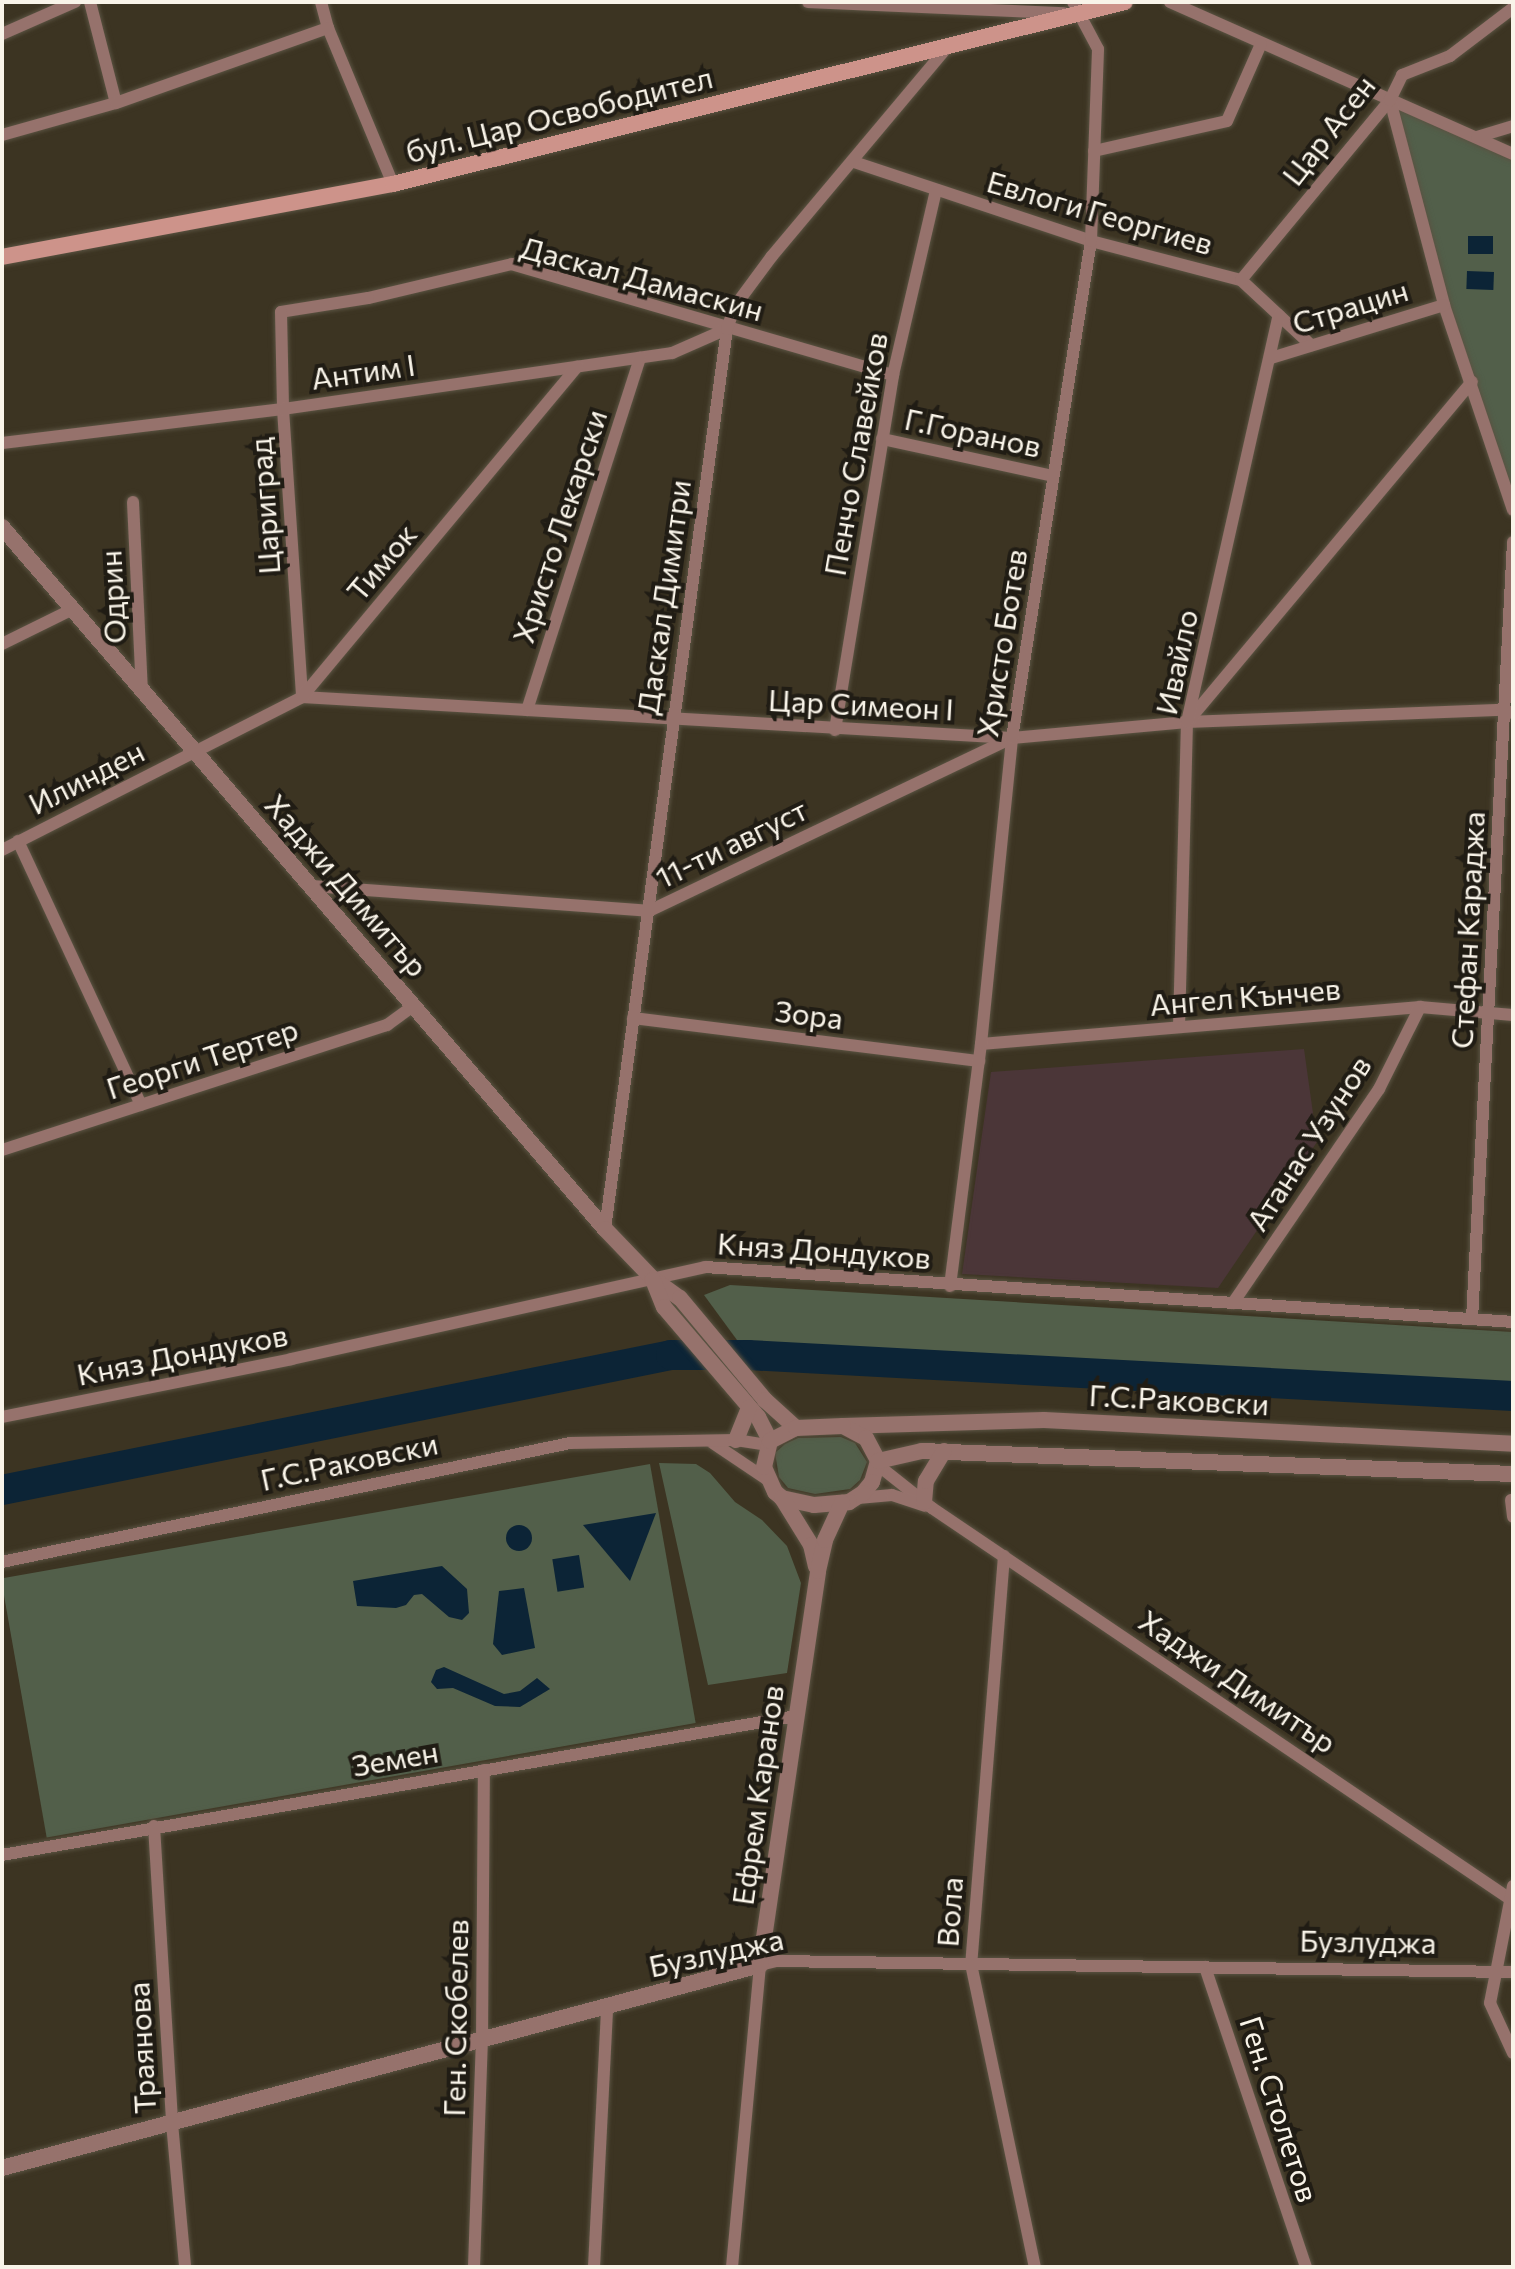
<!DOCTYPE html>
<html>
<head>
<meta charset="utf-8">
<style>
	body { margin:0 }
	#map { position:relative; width:1515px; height:2269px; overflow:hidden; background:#3c3422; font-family:Commissioner,sans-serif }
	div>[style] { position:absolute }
	.education>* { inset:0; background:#4b3638 }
	.green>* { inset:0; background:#525f4a; transform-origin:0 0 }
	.water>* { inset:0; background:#0c2436; transform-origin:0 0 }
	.round { border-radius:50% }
	.river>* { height:30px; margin:-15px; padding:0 15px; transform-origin:15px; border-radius:15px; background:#0c2436 }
	.roads { filter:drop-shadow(0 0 2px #5a5342) drop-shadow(0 0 2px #5a5342) }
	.minor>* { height:12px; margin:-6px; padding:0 6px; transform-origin:6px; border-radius:6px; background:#96726c }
	.tertiary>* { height:16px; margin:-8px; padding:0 8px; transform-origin:8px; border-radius:8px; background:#96726c }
	.secondary>* { height:16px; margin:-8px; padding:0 8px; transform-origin:8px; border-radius:8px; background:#cd938a }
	span { translate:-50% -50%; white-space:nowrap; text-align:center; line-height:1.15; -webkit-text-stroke:8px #201c14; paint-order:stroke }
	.street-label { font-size:30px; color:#f9f4e9 }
	.frame { position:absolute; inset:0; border:4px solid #f9f4e9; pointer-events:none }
</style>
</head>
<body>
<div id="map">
	<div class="education">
		<div style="clip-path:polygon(1304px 1049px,1317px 1142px,1218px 1288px,962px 1274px,991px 1072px)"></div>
	</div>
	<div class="green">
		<div style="clip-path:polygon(1390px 100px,1513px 154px,1513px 510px,1423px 219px)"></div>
		<div style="clip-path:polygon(730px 1285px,1513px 1332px,1513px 1396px,748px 1355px,704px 1295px)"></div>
		<div style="clip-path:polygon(841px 1437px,855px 1443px,867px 1462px,860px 1480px,850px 1489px,815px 1494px,788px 1488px,779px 1477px,775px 1453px,785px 1444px,798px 1438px)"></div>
		<div style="clip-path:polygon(659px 1463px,696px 1464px,710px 1473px,735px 1502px,762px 1520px,787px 1546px,801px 1583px,787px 1673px,708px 1685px)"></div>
		<div style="left:650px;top:1464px;width:263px;height:659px;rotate:80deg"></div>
	</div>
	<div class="water">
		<div style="left:1468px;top:236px;width:25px;height:18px"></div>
		<div style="left:1467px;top:271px;width:27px;height:18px;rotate:2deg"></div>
		<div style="clip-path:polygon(656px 1513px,630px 1581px,583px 1525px)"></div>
		<div class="round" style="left:506px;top:1525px;width:26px;height:26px"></div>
		<div style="left:579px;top:1555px;width:33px;height:27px;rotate:81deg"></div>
		<div style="clip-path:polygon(442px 1566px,467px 1589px,469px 1613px,462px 1620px,449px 1617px,422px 1594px,414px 1595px,406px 1605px,396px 1608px,357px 1606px,353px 1581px)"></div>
		<div style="clip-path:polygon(524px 1588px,535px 1648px,502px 1655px,493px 1644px,499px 1591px)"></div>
		<div style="clip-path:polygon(444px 1667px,504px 1694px,520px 1691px,537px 1678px,550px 1689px,520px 1707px,495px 1706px,453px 1688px,437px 1689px,431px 1682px,436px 1670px)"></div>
	</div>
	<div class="river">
		<div style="left:2px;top:1490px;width:682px;rotate:-11.41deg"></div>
		<div style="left:671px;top:1355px;width:77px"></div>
		<div style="left:748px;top:1355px;width:766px;rotate:3.07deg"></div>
	</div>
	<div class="roads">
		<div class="minor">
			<div style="left:90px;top:2px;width:104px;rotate:75.6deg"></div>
			<div style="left:321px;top:2px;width:27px;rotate:75deg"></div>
			<div style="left:328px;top:28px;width:169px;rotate:67.4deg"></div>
			<div style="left:808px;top:2px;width:256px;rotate:2.5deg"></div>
			<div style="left:1170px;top:2px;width:375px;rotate:23.9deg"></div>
			<div style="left:2px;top:34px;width:80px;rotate:-23.7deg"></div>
			<div style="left:1390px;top:100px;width:212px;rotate:75.2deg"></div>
			<div style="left:1444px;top:305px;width:216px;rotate:71.4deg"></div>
			<div style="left:2px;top:135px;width:118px;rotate:-15.7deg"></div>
			<div style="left:116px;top:103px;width:225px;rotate:-19.5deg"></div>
			<div style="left:1477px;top:137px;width:38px;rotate:-17deg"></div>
			<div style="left:1094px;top:151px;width:136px;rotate:-12.7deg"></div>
			<div style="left:1227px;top:121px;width:84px;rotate:-66.2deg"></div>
			<div style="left:854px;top:162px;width:250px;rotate:18.4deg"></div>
			<div style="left:1091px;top:241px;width:155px;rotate:14.6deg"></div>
			<div style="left:1241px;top:280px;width:96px;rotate:42.9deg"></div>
			<div style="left:1241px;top:280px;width:234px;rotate:-50.4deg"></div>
			<div style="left:1390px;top:100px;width:28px;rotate:-64deg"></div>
			<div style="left:1402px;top:75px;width:52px;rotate:-21.6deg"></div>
			<div style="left:1450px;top:56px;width:79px;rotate:-37.3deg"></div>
			<div style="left:1271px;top:358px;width:181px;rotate:-17deg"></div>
			<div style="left:893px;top:375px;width:397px;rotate:-163.8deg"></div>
			<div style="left:512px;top:264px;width:148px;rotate:166.7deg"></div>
			<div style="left:368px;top:298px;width:88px;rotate:170.9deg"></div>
			<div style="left:281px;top:312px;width:97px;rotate:88.8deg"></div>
			<div style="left:283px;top:409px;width:289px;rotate:86.2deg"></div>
			<div style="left:302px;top:697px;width:711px;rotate:3.3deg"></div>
			<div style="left:1012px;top:738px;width:176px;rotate:-5.2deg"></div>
			<div style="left:1187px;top:722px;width:316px;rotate:-2.2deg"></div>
			<div style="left:1503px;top:710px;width:10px;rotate:17deg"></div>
			<div style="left:882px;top:439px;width:175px;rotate:12.2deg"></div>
			<div style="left:2px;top:443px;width:283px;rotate:-6.9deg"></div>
			<div style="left:283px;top:409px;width:393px;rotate:-8.2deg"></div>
			<div style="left:672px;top:353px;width:60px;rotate:-23.6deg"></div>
			<div style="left:133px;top:502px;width:188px;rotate:87.3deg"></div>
			<div style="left:2px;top:644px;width:79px;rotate:-26.2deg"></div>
			<div style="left:527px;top:710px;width:370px;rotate:-72.2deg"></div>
			<div style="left:1189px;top:720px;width:441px;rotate:-50.1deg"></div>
			<div style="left:835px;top:730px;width:360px;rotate:-80.7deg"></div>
			<div style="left:893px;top:375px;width:190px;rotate:-76.9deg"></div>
			<div style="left:18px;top:841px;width:291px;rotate:65deg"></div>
			<div style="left:2px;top:850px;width:337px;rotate:-27deg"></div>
			<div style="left:302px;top:697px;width:430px;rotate:-50.2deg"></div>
			<div style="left:311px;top:886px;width:339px;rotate:4.2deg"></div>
			<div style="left:649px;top:911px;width:397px;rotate:-25.5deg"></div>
			<div style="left:633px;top:1018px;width:349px;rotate:7.1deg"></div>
			<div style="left:1179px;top:1027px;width:305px;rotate:-88.5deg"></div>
			<div style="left:1187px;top:722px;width:417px;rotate:-77.3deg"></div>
			<div style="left:981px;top:1044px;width:441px;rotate:-4.8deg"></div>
			<div style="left:1420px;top:1007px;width:93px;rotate:4.9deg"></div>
			<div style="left:2px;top:1150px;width:405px;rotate:-18deg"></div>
			<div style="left:387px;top:1025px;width:32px;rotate:-36deg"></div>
			<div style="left:605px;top:1229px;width:908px;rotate:-82.28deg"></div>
			<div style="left:727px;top:329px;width:24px;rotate:-71deg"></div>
			<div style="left:735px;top:306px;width:62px;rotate:-53.5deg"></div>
			<div style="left:772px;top:256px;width:274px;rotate:-50deg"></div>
			<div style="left:950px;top:1286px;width:244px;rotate:-82.7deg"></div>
			<div style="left:981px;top:1044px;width:308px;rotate:-84.2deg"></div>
			<div style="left:1012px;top:738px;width:503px;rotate:-80.97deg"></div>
			<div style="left:1091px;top:241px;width:192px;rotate:-87.9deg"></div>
			<div style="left:1098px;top:49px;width:53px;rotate:-118deg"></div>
			<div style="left:1233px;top:1303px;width:259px;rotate:-55.7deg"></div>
			<div style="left:1379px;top:1089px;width:92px;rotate:-63.4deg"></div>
			<div style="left:1472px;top:1319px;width:778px;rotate:-86.98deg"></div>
			<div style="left:2px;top:1417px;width:295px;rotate:-11.3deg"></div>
			<div style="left:291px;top:1359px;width:424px;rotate:-12.5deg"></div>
			<div style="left:705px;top:1267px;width:810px;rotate:3.89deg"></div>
			<div style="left:713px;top:1443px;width:66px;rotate:33.9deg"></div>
			<div style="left:879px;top:1466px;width:68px;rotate:38.4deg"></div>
			<div style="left:932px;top:1508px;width:701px;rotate:34.08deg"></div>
			<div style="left:858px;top:1498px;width:34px;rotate:-5deg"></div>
			<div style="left:892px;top:1495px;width:35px;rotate:18deg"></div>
			<div style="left:1511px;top:1500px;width:17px;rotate:83deg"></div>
			<div style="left:1004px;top:1556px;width:409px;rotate:94.6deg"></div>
			<div style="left:971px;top:1964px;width:310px;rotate:78.1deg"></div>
			<div style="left:2px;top:1562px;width:580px;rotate:-11.83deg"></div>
			<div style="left:570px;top:1443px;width:166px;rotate:-1deg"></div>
			<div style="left:736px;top:1440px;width:31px;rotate:9deg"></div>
			<div style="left:154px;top:1826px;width:298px;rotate:86.5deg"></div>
			<div style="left:172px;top:2123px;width:145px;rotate:84.8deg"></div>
			<div style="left:2px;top:1855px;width:806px;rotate:-9.93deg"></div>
			<div style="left:1513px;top:1886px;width:119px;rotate:101.1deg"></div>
			<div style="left:1490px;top:2003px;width:55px;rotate:65.3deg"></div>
			<div style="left:1205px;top:1967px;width:317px;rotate:71.4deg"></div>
			<div style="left:474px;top:2267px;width:227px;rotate:-88deg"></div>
			<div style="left:482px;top:2040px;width:270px;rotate:-89.6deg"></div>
			<div style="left:594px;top:2267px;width:260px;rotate:-87.1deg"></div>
			<div style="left:732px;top:2267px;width:303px;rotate:-84.7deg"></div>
			<div style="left:760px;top:1965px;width:16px;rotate:-14deg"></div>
			<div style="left:776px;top:1961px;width:737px;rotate:0.86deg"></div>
		</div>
		<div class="tertiary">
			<div style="left:2px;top:527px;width:925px;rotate:49.34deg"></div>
			<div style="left:605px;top:1229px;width:68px;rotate:46.2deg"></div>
			<div style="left:652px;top:1278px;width:34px;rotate:36deg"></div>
			<div style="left:680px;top:1298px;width:133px;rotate:50.2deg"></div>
			<div style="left:765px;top:1400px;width:42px;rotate:42.1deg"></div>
			<div style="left:653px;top:1280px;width:29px;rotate:68deg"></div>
			<div style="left:664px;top:1307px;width:145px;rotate:49.5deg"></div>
			<div style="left:758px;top:1417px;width:27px;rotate:63deg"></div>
			<div style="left:843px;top:1426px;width:201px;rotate:-1.7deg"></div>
			<div style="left:1044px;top:1420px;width:470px;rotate:2.9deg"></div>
			<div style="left:843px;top:1426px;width:26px;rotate:28deg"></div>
			<div style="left:866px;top:1438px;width:26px;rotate:62deg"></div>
			<div style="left:878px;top:1461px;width:22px;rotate:106deg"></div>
			<div style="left:872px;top:1482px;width:14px;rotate:129deg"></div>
			<div style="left:863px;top:1493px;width:17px;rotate:147deg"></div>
			<div style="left:849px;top:1502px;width:35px;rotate:175deg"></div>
			<div style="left:814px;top:1505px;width:33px;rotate:-168deg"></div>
			<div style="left:782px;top:1498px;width:9px;rotate:-139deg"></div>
			<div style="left:775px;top:1492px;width:27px;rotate:-114deg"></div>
			<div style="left:764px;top:1467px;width:27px;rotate:-77deg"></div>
			<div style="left:770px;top:1441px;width:29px;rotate:-27deg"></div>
			<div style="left:796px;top:1428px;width:47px;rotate:-2.4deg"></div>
			<div style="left:736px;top:1440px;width:35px;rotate:-68deg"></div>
			<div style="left:878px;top:1461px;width:45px;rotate:-12.8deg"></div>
			<div style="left:922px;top:1451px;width:591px;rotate:2.23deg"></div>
			<div style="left:782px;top:1498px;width:55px;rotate:58.3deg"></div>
			<div style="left:811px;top:1545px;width:22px;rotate:77deg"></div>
			<div style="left:924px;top:1502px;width:21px;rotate:-85deg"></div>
			<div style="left:926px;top:1481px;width:35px;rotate:-59deg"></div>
			<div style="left:2px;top:2168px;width:785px;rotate:-14.99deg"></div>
			<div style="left:760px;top:1965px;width:398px;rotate:-81.6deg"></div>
			<div style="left:818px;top:1571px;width:32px;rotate:-77deg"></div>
			<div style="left:825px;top:1540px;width:41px;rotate:-65.3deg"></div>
		</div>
		<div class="secondary">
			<div style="left:2px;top:257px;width:398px;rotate:-10.6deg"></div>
			<div style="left:393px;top:184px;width:754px;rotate:-13.96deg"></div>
		</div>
	</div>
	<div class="street-label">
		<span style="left:559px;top:114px;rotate:-14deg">бул. Цар Освободител</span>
		<span style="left:1328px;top:130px;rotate:-52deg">Цар Асен</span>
		<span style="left:1100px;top:212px;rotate:16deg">Евлоги Георгиев</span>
		<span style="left:642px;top:278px;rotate:15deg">Даскал Дамаскин</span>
		<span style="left:1350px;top:306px;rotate:-17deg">Страцин</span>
		<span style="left:363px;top:371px;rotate:-8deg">Антим I</span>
		<span style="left:973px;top:432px;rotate:12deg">Г.Горанов</span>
		<span style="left:855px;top:454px;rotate:-80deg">Пенчо Славейков</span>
		<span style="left:264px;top:506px;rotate:-94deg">Цариград</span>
		<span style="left:559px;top:526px;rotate:-72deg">Христо Лекарски</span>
		<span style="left:381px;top:562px;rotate:-50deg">Тимок</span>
		<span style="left:112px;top:597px;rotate:-93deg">Одрин</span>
		<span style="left:663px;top:597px;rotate:-82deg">Даскал Димитри</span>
		<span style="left:1001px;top:643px;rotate:-81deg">Христо Ботев</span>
		<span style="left:1176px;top:662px;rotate:-78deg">Ивайло</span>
		<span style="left:861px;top:704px;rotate:3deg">Цар Симеон I</span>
		<span style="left:86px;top:777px;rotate:-27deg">Илинден</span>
		<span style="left:731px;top:843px;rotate:-26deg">11-ти август</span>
		<span style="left:347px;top:885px;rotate:49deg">Хаджи Димитър</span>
		<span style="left:1467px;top:930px;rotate:-87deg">Стефан Караджа</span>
		<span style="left:1245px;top:996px;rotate:-5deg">Ангел Кънчев</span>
		<span style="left:809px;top:1014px;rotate:7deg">Зора</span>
		<span style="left:202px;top:1058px;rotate:-18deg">Георги Тертер</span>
		<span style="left:1308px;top:1143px;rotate:-57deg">Атанас Узунов</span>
		<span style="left:824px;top:1250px;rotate:4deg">Княз Дондуков</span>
		<span style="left:182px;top:1354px;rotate:-11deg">Княз Дондуков</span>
		<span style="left:1179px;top:1399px;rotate:3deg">Г.С.Раковски</span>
		<span style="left:349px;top:1461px;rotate:-12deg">Г.С.Раковски</span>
		<span style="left:1238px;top:1681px;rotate:34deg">Хаджи Димитър</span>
		<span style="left:395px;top:1758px;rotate:-10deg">Земен</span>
		<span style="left:757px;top:1795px;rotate:-82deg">Ефрем Каранов</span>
		<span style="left:949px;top:1912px;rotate:-86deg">Вола</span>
		<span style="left:1368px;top:1941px;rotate:1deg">Бузлуджа</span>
		<span style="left:716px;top:1952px;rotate:-12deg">Бузлуджа</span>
		<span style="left:455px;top:2018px;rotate:-89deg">Ген. Скобелев</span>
		<span style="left:141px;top:2048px;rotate:-93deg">Траянова</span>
		<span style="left:1280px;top:2109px;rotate:72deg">Ген. Столетов</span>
	</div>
	<div class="frame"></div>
</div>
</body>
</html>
